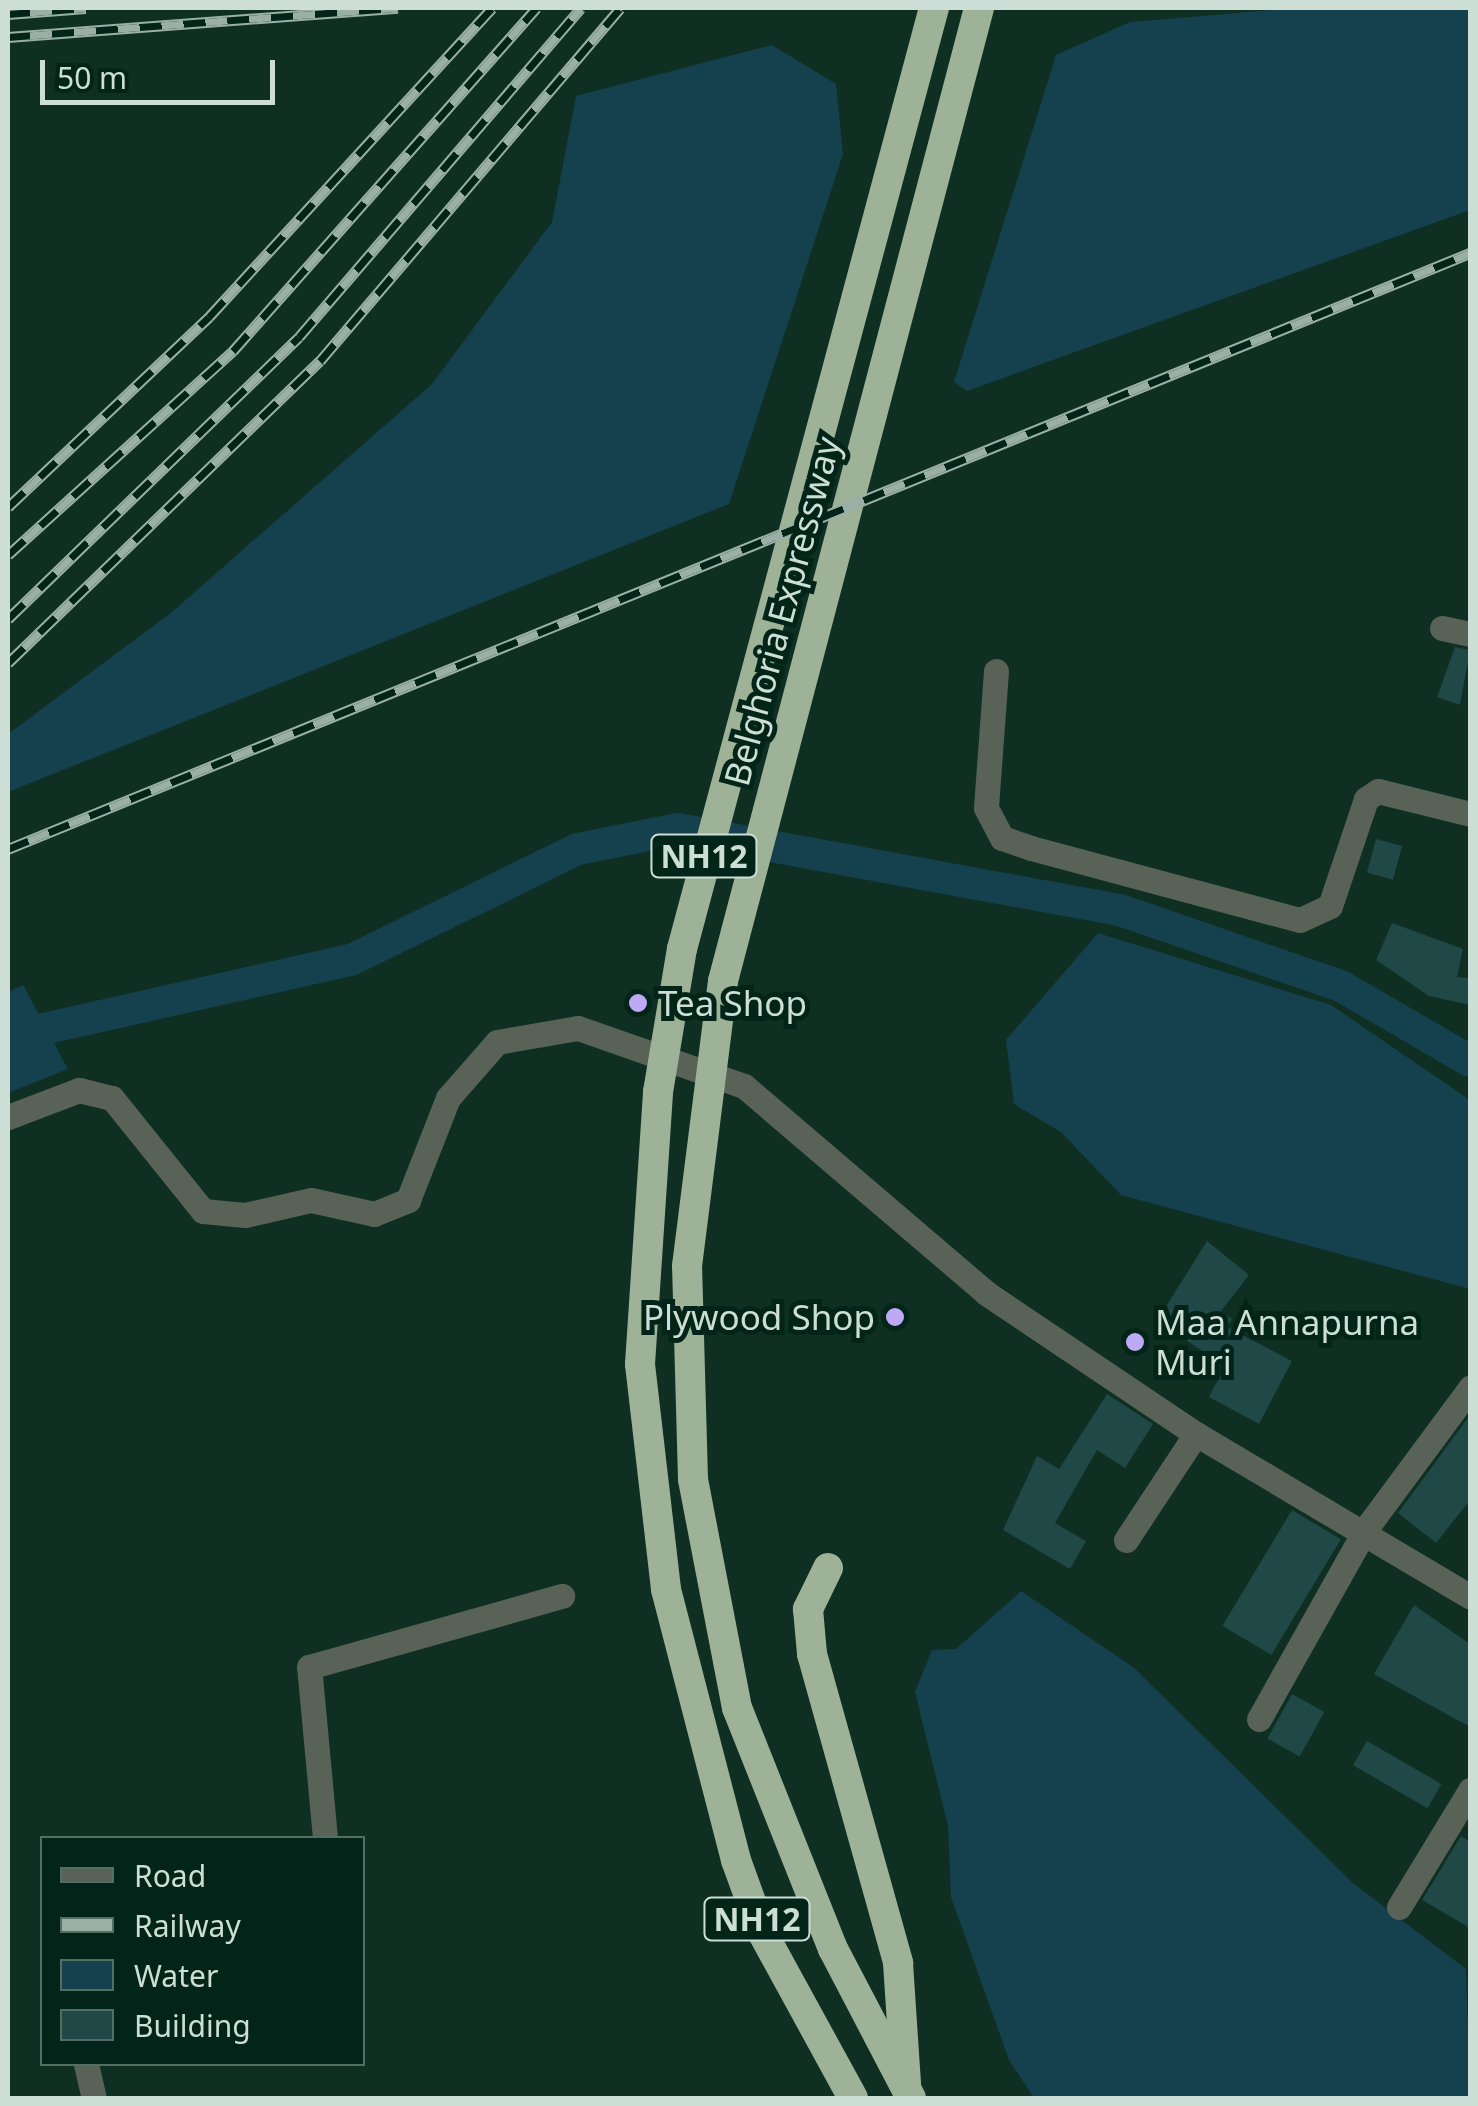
<!DOCTYPE html>
<html>
<head>
<meta charset="utf-8">
<style>
	body { margin:0 }
	#map { position:relative; width:1478px; height:2106px; overflow:hidden; background:#0e2f22; font-family:"Noto Sans",sans-serif }
	div>[style] { position:absolute }
	.water>* { inset:0; background:#14414d }
	.canal>* { height:32px; margin:-16px; padding:0 16px; transform-origin:16px; border-radius:16px; background:#14414d }
	.building>* { inset:0; background:#204846; transform-origin:0 0 }
	.minor>* { height:25px; margin:-12.5px; padding:0 12.5px; transform-origin:12.5px; border-radius:12.5px; background:#596257 }
	.tertiary>* { height:25px; margin:-12.5px; padding:0 12.5px; transform-origin:12.5px; border-radius:12.5px; background:#596257 }
	.motorway>* { height:30px; margin:-15px; padding:0 15px; transform-origin:15px; border-radius:15px; background:#9db297 }
	.rail>* { height:11px; margin-top:-5.5px; transform-origin:0; background:repeating-linear-gradient(90deg,#032519 0 22px,#9ab0a6 0 44px); box-sizing:border-box; border-block:2px solid #9ab0a6 }
	.dots>* { width:28px; height:28px; translate:-50% -50%; box-sizing:border-box; border:5px solid #032519; border-radius:50% }
	span { translate:-50% -50%; white-space:nowrap; text-align:center; line-height:1.15; -webkit-text-stroke:10px #032519; paint-order:stroke }
	.shield-label span { padding:2px 8px; background:#032519; border:2px solid; border-radius:8px; -webkit-text-stroke-width:0 }
	.shield-label { font-size:32px; color:#ccded5; font-weight:700 }
	.street-label { font-size:35px; color:#ccded5 }
	.poi-label { font-size:35px; color:#ccded5 }
	.left { translate:0 -50%; text-align:left }
	.right { translate:-100% -50%; text-align:right }
	.frame { position:absolute; inset:0; border:10px solid #ccded5; pointer-events:none }
	.legend { position:absolute; left:40px; top:1836px; width:325px; height:230px; box-sizing:border-box; background:#032519; border:2px solid #536f64; margin:0; padding:12px 18px; list-style:none; font-size:30px; color:#ccded5 }
	.legend li { display:flex; align-items:center; gap:20px; height:50px }
	.legend b { width:50px; border:2px solid #536f64 }
	.scale { position:absolute; left:40px; top:60px; width:235px; height:45px; box-sizing:border-box; border:5px solid #ccded5; border-top:0; padding-left:12px; font-size:30px; line-height:35px; white-space:nowrap; color:#ccded5; -webkit-text-stroke:8px #032519; paint-order:stroke }
</style>
</head>
<body>
<div id="map">
	<div class="water">
		<div style="clip-path:polygon(1297px 8px,1470px 8px,1470px 210px,967px 391px,954px 382px,1056px 55px,1130px 22px)"></div>
		<div style="clip-path:polygon(772px 45px,836px 84px,843px 154px,729px 504px,8px 792px,8px 734px,172px 612px,432px 384px,552px 222px,576px 96px)"></div>
		<div style="clip-path:polygon(1098px 933px,1331px 1005px,1470px 1100px,1470px 1289px,1121px 1195px,1061px 1132px,1014px 1104px,1006px 1040px)"></div>
		<div style="clip-path:polygon(23px 985px,68px 1069px,8px 1093px,8px 992px)"></div>
		<div style="clip-path:polygon(1021px 1591px,1133px 1667px,1353px 1883px,1466px 1969px,1470px 2098px,1034px 2098px,1009px 2060px,951px 1897px,948px 1826px,915px 1692px,932px 1650px,956px 1649px)"></div>
	</div>
	<div class="canal">
		<div style="left:8px;top:1037px;width:352px;rotate:-12.7deg"></div>
		<div style="left:351px;top:960px;width:253px;rotate:-26.1deg"></div>
		<div style="left:578px;top:849px;width:102px;rotate:-11.3deg"></div>
		<div style="left:678px;top:829px;width:449px;rotate:10.4deg"></div>
		<div style="left:1120px;top:910px;width:234px;rotate:19deg"></div>
		<div style="left:1341px;top:986px;width:149px;rotate:30.2deg"></div>
	</div>
	<div class="building">
		<div style="clip-path:polygon(1455px 647px,1470px 650px,1460px 705px,1437px 697px)"></div>
		<div style="left:1376px;top:839px;width:27px;height:35px;rotate:15deg"></div>
		<div style="clip-path:polygon(1392px 923px,1463px 949px,1457px 977px,1470px 978px,1470px 1005px,1429px 996px,1376px 960px)"></div>
		<div style="clip-path:polygon(1207px 1241px,1249px 1275px,1221px 1311px,1232px 1319px,1227px 1327px,1292px 1361px,1259px 1424px,1209px 1397px,1225px 1366px,1157px 1321px)"></div>
		<div style="clip-path:polygon(1107px 1394px,1153px 1424px,1125px 1468px,1097px 1450px,1055px 1523px,1086px 1541px,1070px 1569px,1003px 1530px,1037px 1456px,1059px 1469px)"></div>
		<div style="clip-path:polygon(1470px 1415px,1470px 1500px,1436px 1543px,1398px 1513px)"></div>
		<div style="left:1292px;top:1510px;width:57px;height:135px;rotate:31deg"></div>
		<div style="clip-path:polygon(1414px 1605px,1470px 1644px,1470px 1727px,1374px 1674px)"></div>
		<div style="left:1292px;top:1694px;width:37px;height:51px;rotate:29deg"></div>
		<div style="left:1367px;top:1741px;width:86px;height:28px;rotate:30deg"></div>
		<div style="clip-path:polygon(1461px 1836px,1470px 1842px,1470px 1928px,1422px 1900px)"></div>
	</div>
	<div class="minor">
		<div style="left:1442px;top:628px;width:29px;rotate:12deg"></div>
		<div style="left:996px;top:671px;width:137px;rotate:94.2deg"></div>
		<div style="left:986px;top:808px;width:34px;rotate:62deg"></div>
		<div style="left:1002px;top:838px;width:31px;rotate:19deg"></div>
		<div style="left:1031px;top:848px;width:278px;rotate:15deg"></div>
		<div style="left:1300px;top:920px;width:33px;rotate:-25deg"></div>
		<div style="left:1330px;top:906px;width:113px;rotate:-71.4deg"></div>
		<div style="left:1366px;top:799px;width:14px;rotate:-34deg"></div>
		<div style="left:1378px;top:791px;width:95px;rotate:14deg"></div>
		<div style="left:1126px;top:1540px;width:127px;rotate:-56.6deg"></div>
		<div style="left:1259px;top:1719px;width:217px;rotate:-60.7deg"></div>
		<div style="left:1365px;top:1530px;width:177px;rotate:-53.5deg"></div>
		<div style="left:325px;top:1838px;width:172px;rotate:-95.3deg"></div>
		<div style="left:309px;top:1667px;width:263px;rotate:-15.7deg"></div>
		<div style="left:1399px;top:1907px;width:137px;rotate:-58.7deg"></div>
		<div style="left:86px;top:2064px;width:35px;rotate:77deg"></div>
	</div>
	<div class="tertiary">
		<div style="left:8px;top:1117px;width:76px;rotate:-20.8deg"></div>
		<div style="left:79px;top:1090px;width:34px;rotate:14deg"></div>
		<div style="left:112px;top:1098px;width:145px;rotate:51.2deg"></div>
		<div style="left:203px;top:1211px;width:42px;rotate:5.4deg"></div>
		<div style="left:245px;top:1215px;width:68px;rotate:-12.8deg"></div>
		<div style="left:311px;top:1200px;width:65px;rotate:12.5deg"></div>
		<div style="left:374px;top:1214px;width:37px;rotate:-22deg"></div>
		<div style="left:408px;top:1200px;width:110px;rotate:-68.6deg"></div>
		<div style="left:448px;top:1098px;width:74px;rotate:-48.8deg"></div>
		<div style="left:497px;top:1042px;width:82px;rotate:-9.8deg"></div>
		<div style="left:578px;top:1028px;width:176px;rotate:19.3deg"></div>
		<div style="left:744px;top:1086px;width:318px;rotate:40.5deg"></div>
		<div style="left:986px;top:1293px;width:253px;rotate:33.9deg"></div>
		<div style="left:1196px;top:1434px;width:319px;rotate:30.7deg"></div>
	</div>
	<div class="motorway">
		<div style="left:828px;top:1568px;width:46px;rotate:116deg"></div>
		<div style="left:808px;top:1609px;width:45px;rotate:84.9deg"></div>
		<div style="left:812px;top:1654px;width:321px;rotate:74.4deg"></div>
		<div style="left:898px;top:1963px;width:122px;rotate:86.2deg"></div>
		<div style="left:853px;top:2098px;width:189px;rotate:-118.7deg"></div>
		<div style="left:762px;top:1932px;width:77px;rotate:-109.9deg"></div>
		<div style="left:736px;top:1860px;width:280px;rotate:-104.5deg"></div>
		<div style="left:666px;top:1589px;width:226px;rotate:-96.6deg"></div>
		<div style="left:640px;top:1364px;width:273px;rotate:-86.2deg"></div>
		<div style="left:658px;top:1092px;width:145px;rotate:-80.5deg"></div>
		<div style="left:682px;top:949px;width:974px;rotate:-75.01deg"></div>
		<div style="left:911px;top:2098px;width:168px;rotate:-117.6deg"></div>
		<div style="left:833px;top:1949px;width:259px;rotate:-111.7deg"></div>
		<div style="left:737px;top:1708px;width:233px;rotate:-100.9deg"></div>
		<div style="left:693px;top:1479px;width:213px;rotate:-91.6deg"></div>
		<div style="left:687px;top:1266px;width:287px;rotate:-82.8deg"></div>
		<div style="left:723px;top:981px;width:1006px;rotate:-75.26deg"></div>
	</div>
	<div class="rail">
		<div style="left:8px;top:14px;width:78px;rotate:-4.4deg"></div>
		<div style="left:8px;top:37px;width:391px;rotate:-4.3deg"></div>
		<div style="left:8px;top:507px;width:277px;rotate:-43.4deg"></div>
		<div style="left:209px;top:317px;width:419px;rotate:-47.5deg"></div>
		<div style="left:8px;top:555px;width:304px;rotate:-42.2deg"></div>
		<div style="left:233px;top:351px;width:458px;rotate:-48.5deg"></div>
		<div style="left:8px;top:619px;width:405px;rotate:-44.1deg"></div>
		<div style="left:299px;top:337px;width:433px;rotate:-49.4deg"></div>
		<div style="left:8px;top:663px;width:434px;rotate:-44.1deg"></div>
		<div style="left:320px;top:361px;width:463px;rotate:-49.6deg"></div>
		<div style="left:8px;top:849px;width:1579px;rotate:-22.18deg"></div>
	</div>
	<div class="dots">
		<div style="left:638px;top:1003px;background:#bea9f5"></div>
		<div style="left:895px;top:1317px;background:#bea9f5"></div>
		<div style="left:1135px;top:1342px;background:#bea9f5"></div>
	</div>
	<div class="shield-label">
		<span style="left:704px;top:856px">NH12</span>
		<span style="left:757px;top:1919px">NH12</span>
	</div>
	<div class="street-label">
		<span style="left:782px;top:611px;rotate:-75deg">Belghoria Expressway</span>
	</div>
	<div class="poi-label">
		<span class="left" style="left:658px;top:1003px">Tea Shop</span>
		<span class="right" style="left:875px;top:1317px">Plywood Shop</span>
		<span class="left" style="left:1155px;top:1342px">Maa Annapurna<br>Muri</span>
	</div>
	<div class="frame"></div>
	<ul class="legend">
	<li><b style="height:12px;background:#596257"></b>Road</li>
	<li><b style="height:12px;background:#9ab0a6"></b>Railway</li>
	<li><b style="height:28px;background:#14414d"></b>Water</li>
	<li><b style="height:28px;background:#204846"></b>Building</li>
	</ul>
	<div class="scale">50 m</div>
</div>
</body>
</html>
